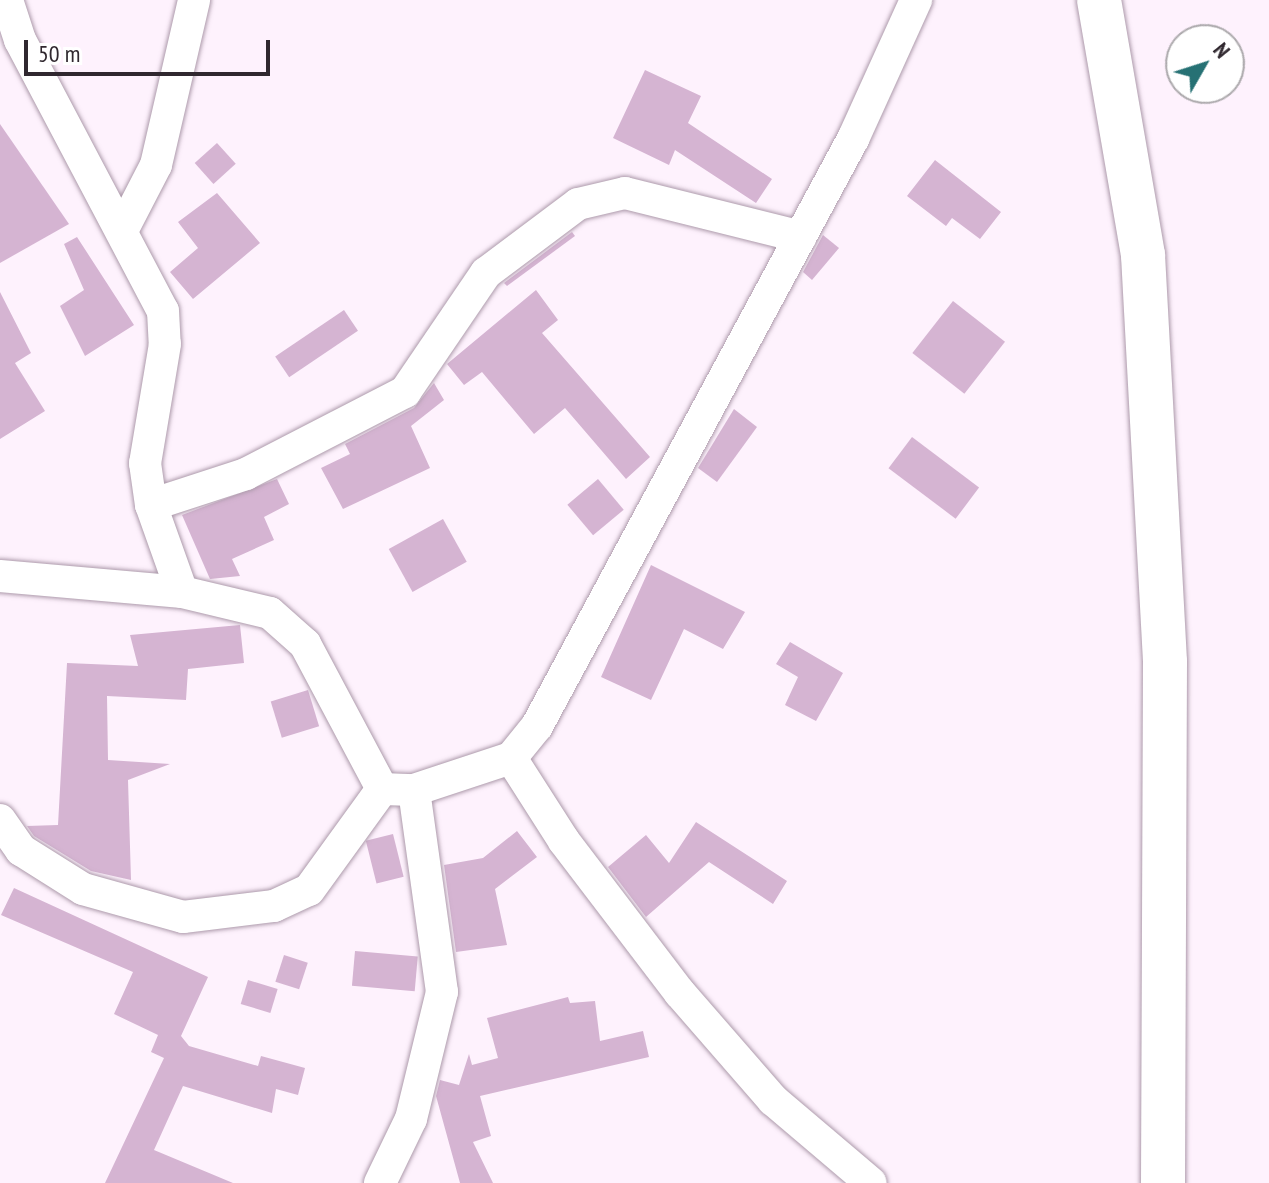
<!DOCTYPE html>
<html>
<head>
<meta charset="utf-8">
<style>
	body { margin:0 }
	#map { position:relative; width:1269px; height:1183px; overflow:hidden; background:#fef2fd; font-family:"PT Sans Narrow",sans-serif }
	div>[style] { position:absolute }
	.building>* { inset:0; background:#d5b4d2; transform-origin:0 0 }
	.roads { filter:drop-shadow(0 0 2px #ad9aab) drop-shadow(0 0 2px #ad9aab) }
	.street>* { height:32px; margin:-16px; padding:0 16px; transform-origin:16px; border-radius:16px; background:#fff }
	.secondary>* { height:44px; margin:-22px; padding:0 22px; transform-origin:22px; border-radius:22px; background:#fff }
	span { translate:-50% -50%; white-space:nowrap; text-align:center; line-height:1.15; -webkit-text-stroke:6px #fff; paint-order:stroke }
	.north { position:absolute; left:1165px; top:24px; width:80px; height:80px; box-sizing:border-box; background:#fff; border:2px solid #aca9ac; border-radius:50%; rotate:51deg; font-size:22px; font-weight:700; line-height:32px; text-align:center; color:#30282f }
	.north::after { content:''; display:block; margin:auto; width:28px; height:36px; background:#267174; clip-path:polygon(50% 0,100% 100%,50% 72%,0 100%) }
	.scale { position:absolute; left:24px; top:40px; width:246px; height:36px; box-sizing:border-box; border:4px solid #30282f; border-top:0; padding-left:10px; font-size:24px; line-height:28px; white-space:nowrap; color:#30282f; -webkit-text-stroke:6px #fff; paint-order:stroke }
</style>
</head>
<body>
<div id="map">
	<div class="building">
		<div style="clip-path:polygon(645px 70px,701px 96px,688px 123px,772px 179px,756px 203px,675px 150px,669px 165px,613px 138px)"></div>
		<div style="clip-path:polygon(0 124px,69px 224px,0 263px)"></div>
		<div style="left:217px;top:143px;width:28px;height:30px;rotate:48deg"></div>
		<div style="clip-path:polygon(935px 160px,1001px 212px,980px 239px,952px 218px,946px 226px,907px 196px)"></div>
		<div style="clip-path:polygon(217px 193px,260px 243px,193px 299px,170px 272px,198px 248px,178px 222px)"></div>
		<div style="clip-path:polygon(572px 232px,575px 236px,507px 286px,504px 283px)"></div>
		<div style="clip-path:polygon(823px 235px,839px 248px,812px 280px,803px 272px)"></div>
		<div style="clip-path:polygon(77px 237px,134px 325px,85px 356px,60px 306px,84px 290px,64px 244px)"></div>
		<div style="clip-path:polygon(536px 290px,558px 320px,542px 333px,650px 457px,626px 479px,565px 408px,534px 434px,482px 372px,464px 385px,447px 364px)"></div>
		<div style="clip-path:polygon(0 292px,31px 353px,15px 363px,45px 411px,0 439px)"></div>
		<div style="left:953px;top:301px;width:66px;height:66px;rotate:38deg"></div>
		<div style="left:344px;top:310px;width:25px;height:83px;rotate:56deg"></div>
		<div style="clip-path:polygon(434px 383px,444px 400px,411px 426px,430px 468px,343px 509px,321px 468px,350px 454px,345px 444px,414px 408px)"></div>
		<div style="clip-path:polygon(734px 409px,757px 427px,717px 482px,698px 468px)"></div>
		<div style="left:912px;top:437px;width:84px;height:39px;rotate:37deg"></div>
		<div style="clip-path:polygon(277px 479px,289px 504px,264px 517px,274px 540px,232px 559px,240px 576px,210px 579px,182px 515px)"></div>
		<div style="left:598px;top:479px;width:40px;height:40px;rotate:50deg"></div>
		<div style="left:443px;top:519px;width:49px;height:62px;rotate:61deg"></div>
		<div style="clip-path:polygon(651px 565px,745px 612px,723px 649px,684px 629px,651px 700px,601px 677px)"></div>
		<div style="clip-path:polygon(240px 625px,244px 663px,188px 669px,186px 700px,107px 696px,108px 760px,170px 764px,128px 780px,131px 880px,91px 871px,34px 836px,27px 826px,58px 825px,67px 663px,138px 666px,130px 635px)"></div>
		<div style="clip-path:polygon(790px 642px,843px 673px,816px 721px,785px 705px,798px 677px,776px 664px)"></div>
		<div style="left:308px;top:690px;width:38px;height:39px;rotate:73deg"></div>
		<div style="clip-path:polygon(696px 822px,787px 881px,773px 904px,709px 862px,646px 917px,608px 867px,646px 835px,669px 863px)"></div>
		<div style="clip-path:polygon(517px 831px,537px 857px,495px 889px,507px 945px,456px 952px,444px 865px,483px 858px)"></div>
		<div style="left:393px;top:834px;width:44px;height:28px;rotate:76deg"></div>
		<div style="clip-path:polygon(14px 888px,208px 977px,181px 1036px,189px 1046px,258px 1066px,261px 1056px,305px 1068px,298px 1095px,276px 1089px,272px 1113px,183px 1086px,154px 1150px,233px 1183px,105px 1183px,164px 1058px,151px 1052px,158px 1035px,114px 1014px,133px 972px,1px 915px)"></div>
		<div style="left:355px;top:951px;width:63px;height:35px;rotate:5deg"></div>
		<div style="left:284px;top:955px;width:25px;height:28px;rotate:18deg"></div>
		<div style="left:248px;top:980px;width:31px;height:25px;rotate:17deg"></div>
		<div style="clip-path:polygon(568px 997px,570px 1003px,595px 1001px,600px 1041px,643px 1031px,649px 1057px,480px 1096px,491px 1136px,473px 1142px,493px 1183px,460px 1183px,436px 1096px,440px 1080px,459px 1085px,469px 1054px,472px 1065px,498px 1058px,487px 1018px)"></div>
	</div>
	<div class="roads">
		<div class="street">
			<div style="left:7px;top:0;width:42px;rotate:72deg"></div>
			<div style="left:20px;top:40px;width:306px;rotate:62.2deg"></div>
			<div style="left:163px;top:311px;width:33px;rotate:87deg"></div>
			<div style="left:165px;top:344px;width:121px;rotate:99.5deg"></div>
			<div style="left:145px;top:463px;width:42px;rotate:81.9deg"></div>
			<div style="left:151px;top:505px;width:92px;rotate:70.4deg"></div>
			<div style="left:123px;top:229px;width:72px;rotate:-62.7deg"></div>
			<div style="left:156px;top:165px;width:169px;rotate:-77deg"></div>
			<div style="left:151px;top:505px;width:100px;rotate:-18.1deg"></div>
			<div style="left:246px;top:474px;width:179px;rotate:-27.3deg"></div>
			<div style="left:405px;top:392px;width:144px;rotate:-55.8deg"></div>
			<div style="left:486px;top:273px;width:115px;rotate:-36.9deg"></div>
			<div style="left:578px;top:204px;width:48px;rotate:-13.2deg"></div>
			<div style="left:625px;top:193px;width:181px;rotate:14deg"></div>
			<div style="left:0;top:576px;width:183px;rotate:5deg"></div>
			<div style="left:182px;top:592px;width:90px;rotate:13.4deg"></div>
			<div style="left:270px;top:613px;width:47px;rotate:41.5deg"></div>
			<div style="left:305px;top:644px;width:164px;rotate:62deg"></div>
			<div style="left:511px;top:758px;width:98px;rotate:57.4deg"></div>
			<div style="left:564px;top:841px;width:191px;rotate:52.7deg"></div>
			<div style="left:680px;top:993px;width:142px;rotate:49deg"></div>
			<div style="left:773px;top:1100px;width:128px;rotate:40.3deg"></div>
			<div style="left:382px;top:789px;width:32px;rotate:2deg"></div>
			<div style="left:414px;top:790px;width:102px;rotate:-18.3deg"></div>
			<div style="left:511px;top:758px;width:41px;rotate:-50.9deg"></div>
			<div style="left:537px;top:726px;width:667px;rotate:-61.71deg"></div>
			<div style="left:853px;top:139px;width:153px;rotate:-65.6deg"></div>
			<div style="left:0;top:820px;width:37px;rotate:55deg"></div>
			<div style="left:21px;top:850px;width:73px;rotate:32.2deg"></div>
			<div style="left:83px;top:889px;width:104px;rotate:15.6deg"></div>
			<div style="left:183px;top:917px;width:92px;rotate:-6.9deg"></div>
			<div style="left:274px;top:906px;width:38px;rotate:-25deg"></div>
			<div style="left:309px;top:890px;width:125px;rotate:-54.1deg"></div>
			<div style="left:380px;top:1183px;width:71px;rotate:-64.2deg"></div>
			<div style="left:411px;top:1119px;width:131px;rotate:-76.3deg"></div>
			<div style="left:442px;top:992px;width:204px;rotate:-97.9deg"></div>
		</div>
		<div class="secondary">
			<div style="left:1099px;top:0;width:259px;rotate:80.2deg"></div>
			<div style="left:1143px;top:255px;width:408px;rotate:86.9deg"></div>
			<div style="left:1165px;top:662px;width:521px;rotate:90.22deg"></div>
		</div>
	</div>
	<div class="north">N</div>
	<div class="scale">50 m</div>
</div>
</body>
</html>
